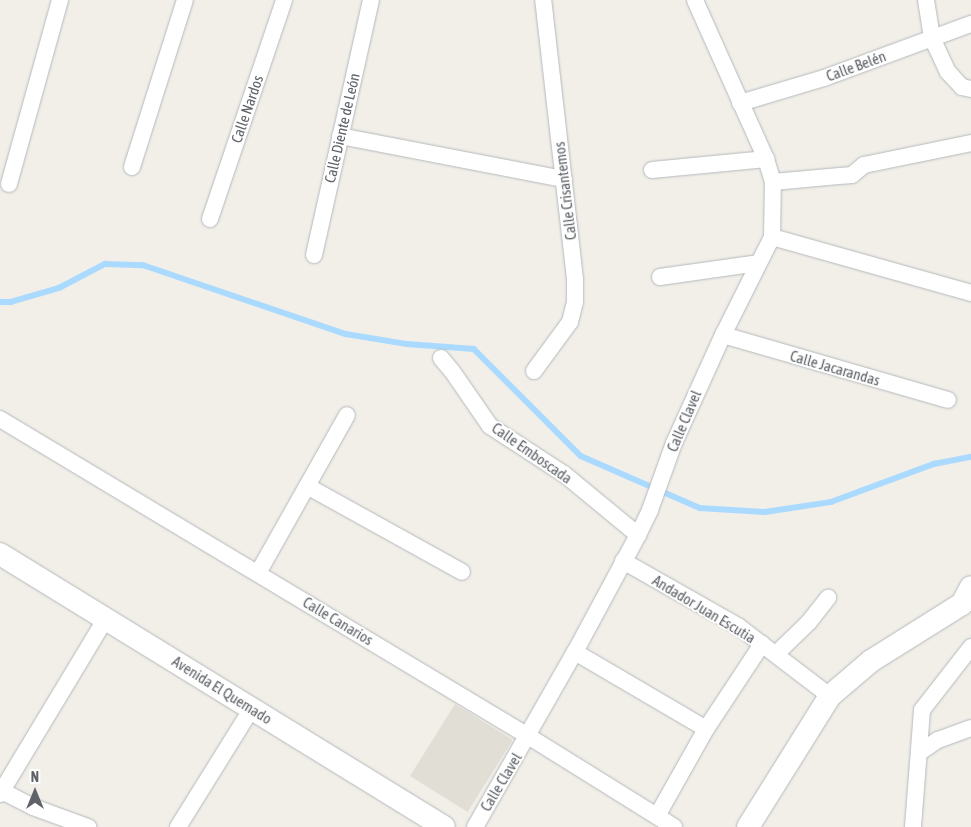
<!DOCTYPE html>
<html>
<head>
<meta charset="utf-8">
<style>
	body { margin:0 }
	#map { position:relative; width:971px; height:827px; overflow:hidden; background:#f1efe8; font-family:"Asap Condensed",sans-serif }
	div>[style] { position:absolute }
	.education>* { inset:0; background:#e1ded6; transform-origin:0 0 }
	.stream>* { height:5.5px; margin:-2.75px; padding:0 2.75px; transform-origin:2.75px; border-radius:2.75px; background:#aadaff }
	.roads { filter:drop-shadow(0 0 1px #b5b8bc) drop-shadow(0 0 1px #b5b8bc) }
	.street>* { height:16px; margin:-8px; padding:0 8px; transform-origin:8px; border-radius:8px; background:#fff }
	.secondary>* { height:22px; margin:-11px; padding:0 11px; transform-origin:11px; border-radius:11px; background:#fff }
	span { translate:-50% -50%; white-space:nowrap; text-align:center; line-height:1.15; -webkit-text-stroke:4px #fff; paint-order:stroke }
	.street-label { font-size:15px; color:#5f6368 }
	.north { position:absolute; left:10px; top:767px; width:50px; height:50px; -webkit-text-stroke:4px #fff; paint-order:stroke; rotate:0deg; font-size:14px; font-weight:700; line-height:20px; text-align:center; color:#5f6368 }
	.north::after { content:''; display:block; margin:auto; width:18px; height:22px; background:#5f6368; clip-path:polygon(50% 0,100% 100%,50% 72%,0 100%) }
</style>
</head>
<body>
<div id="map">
	<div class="education">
		<div style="left:455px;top:704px;width:68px;height:85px;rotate:32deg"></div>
	</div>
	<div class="stream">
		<div style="left:0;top:302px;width:11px"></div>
		<div style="left:11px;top:302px;width:50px;rotate:-16.3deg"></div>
		<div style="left:59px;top:288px;width:52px;rotate:-27.6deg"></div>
		<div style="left:105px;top:264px;width:38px;rotate:2deg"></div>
		<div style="left:143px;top:265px;width:214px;rotate:18.8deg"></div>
		<div style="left:346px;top:334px;width:62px;rotate:9.3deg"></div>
		<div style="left:407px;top:344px;width:67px;rotate:4.3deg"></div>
		<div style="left:474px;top:349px;width:151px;rotate:45deg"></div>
		<div style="left:581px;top:456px;width:130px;rotate:23.6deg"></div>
		<div style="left:700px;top:508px;width:65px;rotate:3.5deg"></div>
		<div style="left:765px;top:512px;width:67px;rotate:-8.6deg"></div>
		<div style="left:831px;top:502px;width:110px;rotate:-20.3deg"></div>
		<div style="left:934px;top:464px;width:38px;rotate:-11deg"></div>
	</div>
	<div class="roads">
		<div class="street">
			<div style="left:926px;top:0;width:38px;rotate:81deg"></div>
			<div style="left:932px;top:38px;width:38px;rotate:65deg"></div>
			<div style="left:948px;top:72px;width:21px;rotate:47deg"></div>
			<div style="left:962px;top:87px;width:9px;rotate:13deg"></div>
			<div style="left:740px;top:103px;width:88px;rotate:-16.6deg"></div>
			<div style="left:824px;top:78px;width:157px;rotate:-20.2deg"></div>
			<div style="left:340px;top:136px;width:228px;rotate:10.9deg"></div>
			<div style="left:132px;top:167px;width:175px;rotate:-72.4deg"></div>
			<div style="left:652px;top:170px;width:115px;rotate:-5.5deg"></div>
			<div style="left:773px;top:182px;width:79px;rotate:-5.1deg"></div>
			<div style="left:852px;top:175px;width:16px;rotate:-40deg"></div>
			<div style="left:864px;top:165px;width:109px;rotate:-11.6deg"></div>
			<div style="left:9px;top:184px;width:191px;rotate:-74.5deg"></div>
			<div style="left:210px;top:219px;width:231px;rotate:-71.3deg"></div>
			<div style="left:772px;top:237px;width:207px;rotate:15.7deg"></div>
			<div style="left:314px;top:255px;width:261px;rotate:-77.4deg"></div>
			<div style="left:660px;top:277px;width:99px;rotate:-8.1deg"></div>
			<div style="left:723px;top:335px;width:234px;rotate:16.1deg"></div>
			<div style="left:441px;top:358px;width:17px;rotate:50deg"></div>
			<div style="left:452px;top:371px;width:67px;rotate:55.4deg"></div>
			<div style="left:490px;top:426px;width:88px;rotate:33deg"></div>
			<div style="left:564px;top:474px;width:96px;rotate:39.5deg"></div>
			<div style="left:534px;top:371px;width:61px;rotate:-53.7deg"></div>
			<div style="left:570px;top:322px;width:21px;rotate:-76deg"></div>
			<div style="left:575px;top:302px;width:23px;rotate:-90deg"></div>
			<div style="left:575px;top:279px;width:281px;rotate:-96.5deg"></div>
			<div style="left:0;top:419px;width:616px;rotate:30.98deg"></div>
			<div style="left:528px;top:736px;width:172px;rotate:31.9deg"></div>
			<div style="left:307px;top:486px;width:177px;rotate:29deg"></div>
			<div style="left:623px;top:561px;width:132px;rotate:29.5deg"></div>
			<div style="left:738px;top:626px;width:116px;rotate:37.3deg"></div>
			<div style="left:258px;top:573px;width:181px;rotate:-60.6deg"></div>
			<div style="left:575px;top:652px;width:152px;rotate:30.4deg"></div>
			<div style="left:776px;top:654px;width:46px;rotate:-44.1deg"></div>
			<div style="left:809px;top:622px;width:31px;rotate:-52deg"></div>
			<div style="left:920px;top:752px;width:22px;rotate:-34deg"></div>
			<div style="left:938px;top:740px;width:35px;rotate:-20deg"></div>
			<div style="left:0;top:790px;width:37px;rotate:27deg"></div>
			<div style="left:33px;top:807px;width:59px;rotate:20deg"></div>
			<div style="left:0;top:794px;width:205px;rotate:-58.9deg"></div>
			<div style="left:657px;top:816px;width:100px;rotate:-60.6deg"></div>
			<div style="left:706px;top:729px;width:102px;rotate:-56.6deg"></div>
			<div style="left:178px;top:827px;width:140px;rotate:-58.1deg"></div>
			<div style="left:475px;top:827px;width:202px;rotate:-60.3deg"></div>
			<div style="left:575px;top:652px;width:133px;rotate:-61.7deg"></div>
			<div style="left:638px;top:535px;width:28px;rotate:-64deg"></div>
			<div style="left:650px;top:510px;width:71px;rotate:-70.3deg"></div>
			<div style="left:674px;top:443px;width:119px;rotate:-65.6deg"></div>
			<div style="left:723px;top:335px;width:110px;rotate:-63.4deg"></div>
			<div style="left:772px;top:237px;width:55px;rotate:-89deg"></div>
			<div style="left:773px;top:182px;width:24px;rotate:-107deg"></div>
			<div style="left:766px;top:159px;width:174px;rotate:-114.1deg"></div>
			<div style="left:913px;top:827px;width:117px;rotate:-85.6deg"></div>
			<div style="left:922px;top:710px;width:80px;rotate:-52.1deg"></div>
		</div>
		<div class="secondary">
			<div style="left:0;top:554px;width:521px;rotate:31.59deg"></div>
			<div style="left:748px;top:827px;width:155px;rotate:-58deg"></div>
			<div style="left:830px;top:696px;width:54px;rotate:-40.5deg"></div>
			<div style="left:871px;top:661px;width:107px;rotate:-32.1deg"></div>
			<div style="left:962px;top:604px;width:19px;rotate:-62deg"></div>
		</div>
	</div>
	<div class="street-label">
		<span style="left:856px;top:66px;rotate:-20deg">Calle Belén</span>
		<span style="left:247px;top:109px;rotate:-71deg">Calle Nardos</span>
		<span style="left:342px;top:128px;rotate:-77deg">Calle Diente de León</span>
		<span style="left:565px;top:191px;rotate:-97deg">Calle Crisantemos</span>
		<span style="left:835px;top:368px;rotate:16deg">Calle Jacarandas</span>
		<span style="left:684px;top:421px;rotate:-67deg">Calle Clavel</span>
		<span style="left:532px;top:453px;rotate:35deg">Calle Emboscada</span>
		<span style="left:704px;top:609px;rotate:31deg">Andador Juan Escutia</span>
		<span style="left:338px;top:621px;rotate:31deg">Calle Canarios</span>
		<span style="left:222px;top:690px;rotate:32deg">Avenida El Quemado</span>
		<span style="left:501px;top:782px;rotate:-59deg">Calle Clavel</span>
	</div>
	<div class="north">N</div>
</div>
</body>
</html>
